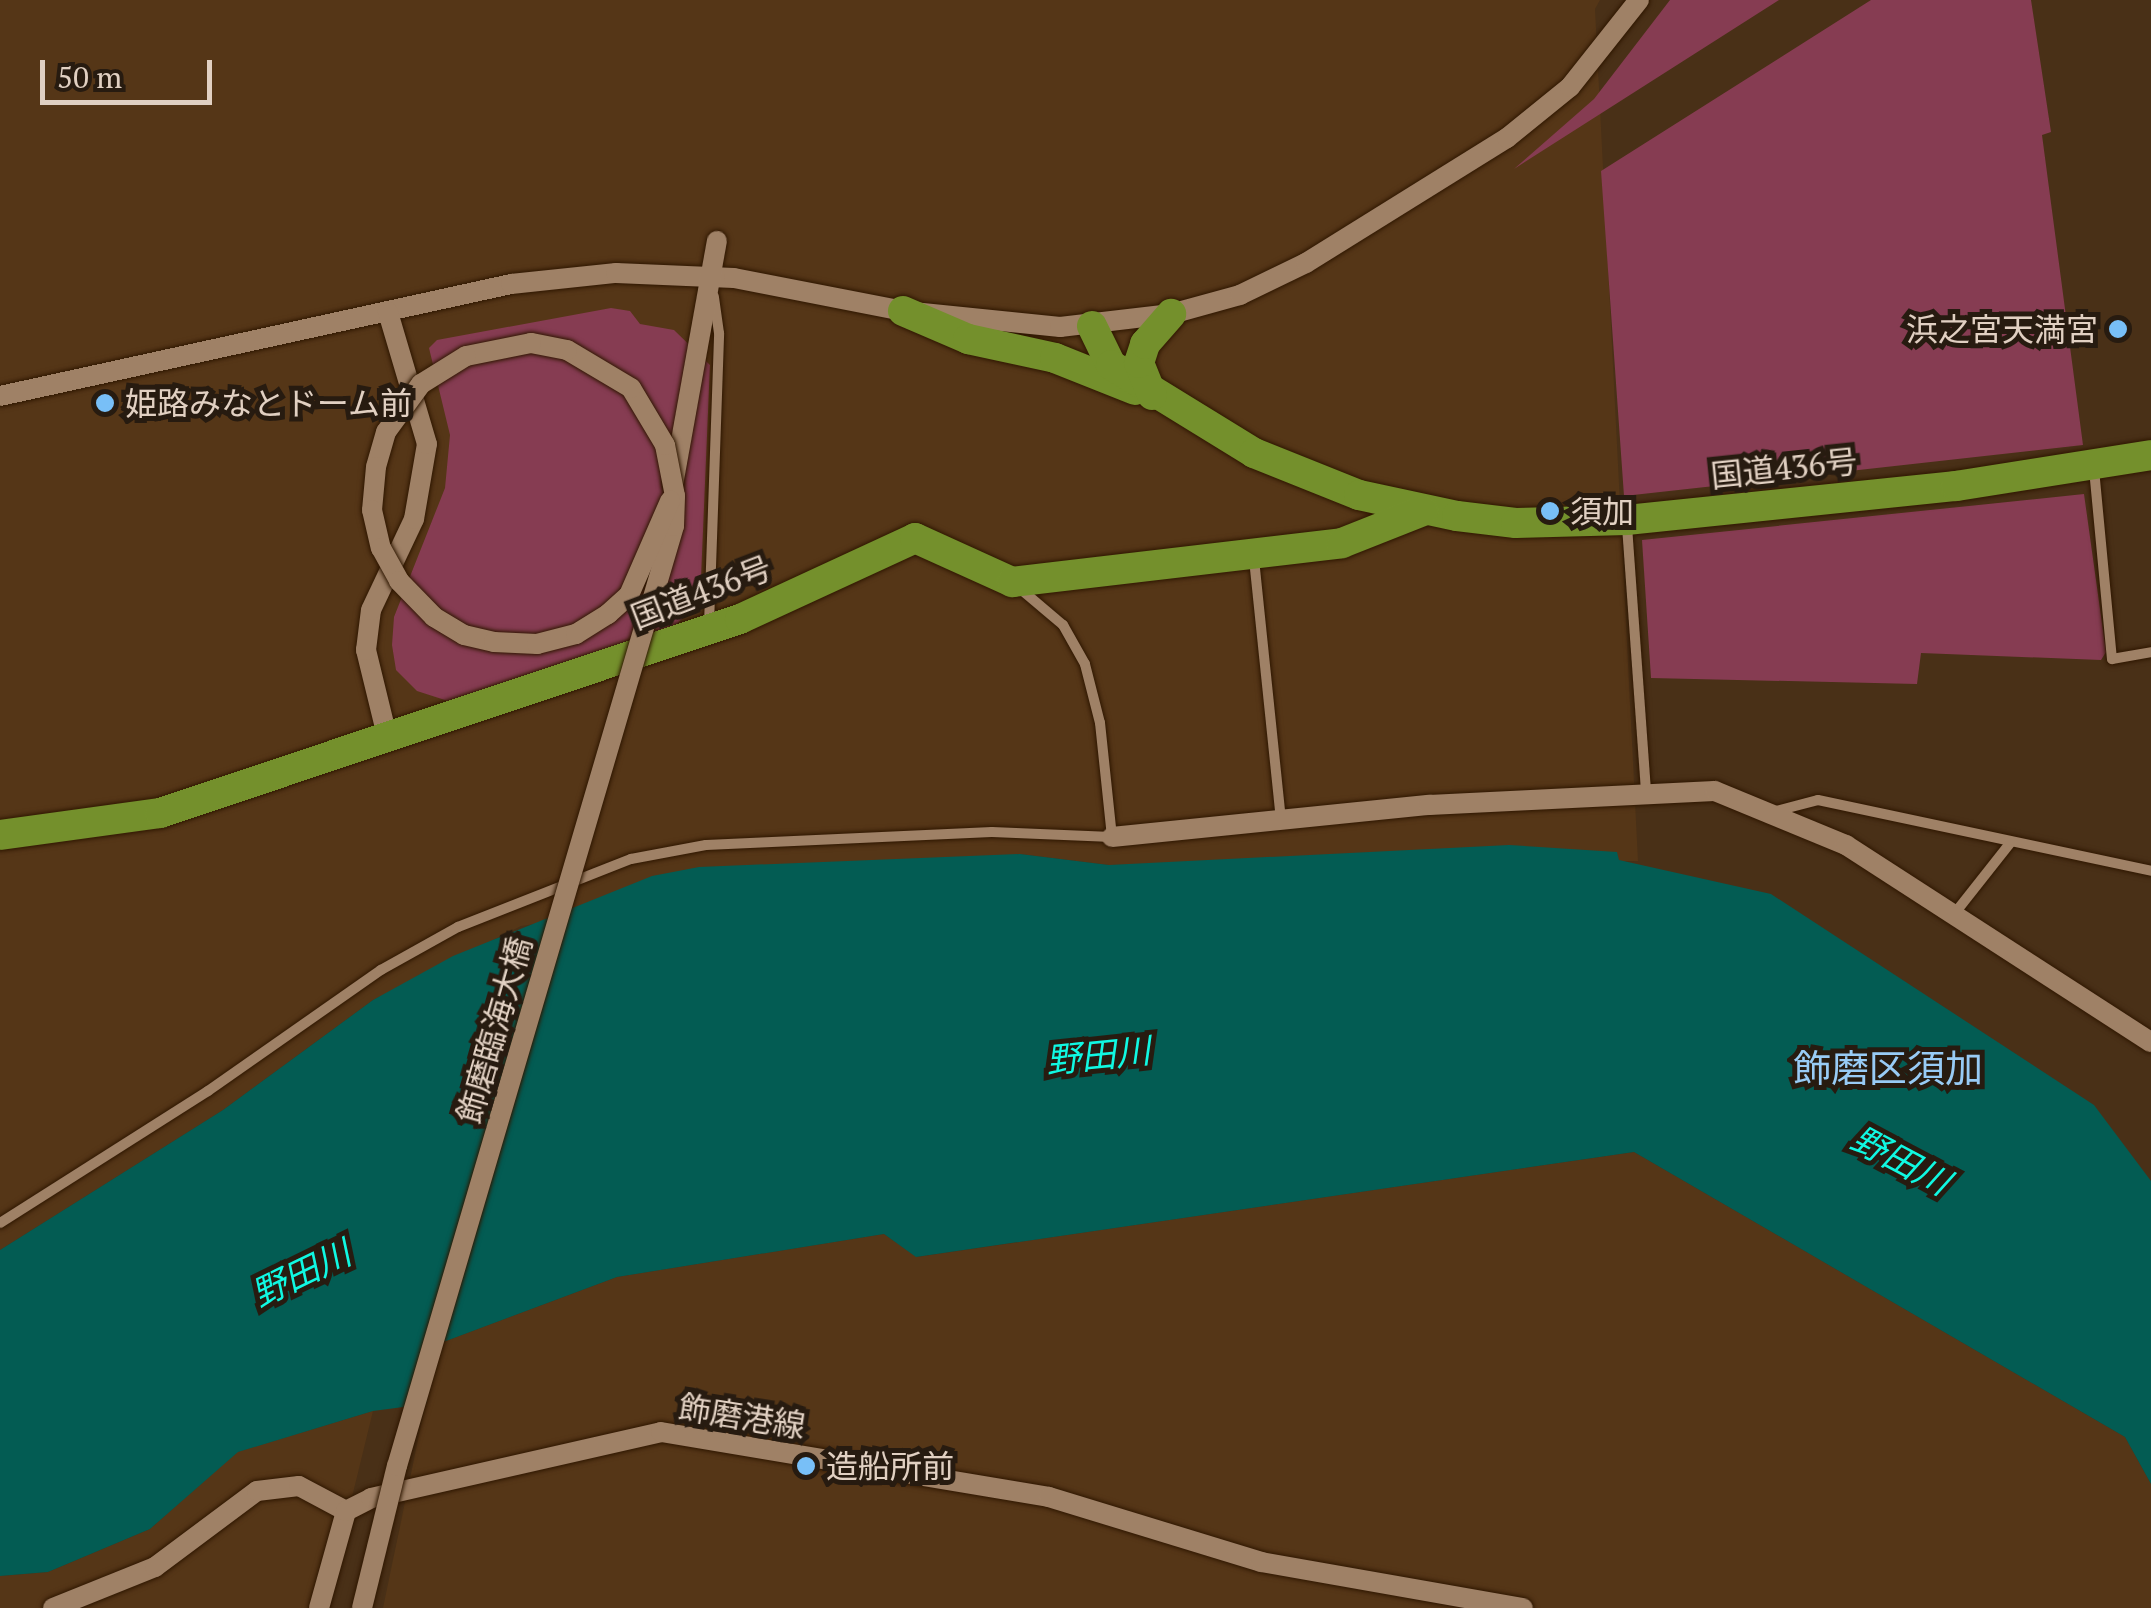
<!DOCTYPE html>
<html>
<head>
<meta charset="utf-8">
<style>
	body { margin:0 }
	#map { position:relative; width:2151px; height:1608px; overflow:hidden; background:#493017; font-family:"PT Serif","Noto Sans JP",serif }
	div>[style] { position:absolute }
	.built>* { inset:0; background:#553617 }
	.green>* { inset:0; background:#863c52 }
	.water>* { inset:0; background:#035c53 }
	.roads { filter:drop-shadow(0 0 2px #2f1700) drop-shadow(0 0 2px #2f1700) }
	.street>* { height:10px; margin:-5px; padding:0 5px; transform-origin:5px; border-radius:5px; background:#9f8166 }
	.secondary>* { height:20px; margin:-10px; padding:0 10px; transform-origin:10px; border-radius:10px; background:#9f8166 }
	.highway>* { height:30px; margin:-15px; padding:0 15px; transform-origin:15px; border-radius:15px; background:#74902c }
	.bridges { filter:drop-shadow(0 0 2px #2f1700) drop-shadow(0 0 2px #2f1700) }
	.secondary-bridge>* { height:20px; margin:-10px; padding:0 10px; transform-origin:10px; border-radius:10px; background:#9f8166 }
	.dots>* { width:28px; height:28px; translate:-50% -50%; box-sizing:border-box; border:5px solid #271b10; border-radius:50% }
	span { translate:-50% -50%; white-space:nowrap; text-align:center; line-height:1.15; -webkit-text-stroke:10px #271b10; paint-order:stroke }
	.poi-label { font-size:32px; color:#e1d0c2 }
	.right { translate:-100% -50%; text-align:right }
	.left { translate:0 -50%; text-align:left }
	.street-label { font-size:32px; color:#e1d0c2 }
	.water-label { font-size:35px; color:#10f8e2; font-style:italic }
	.quarter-label { font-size:38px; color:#98cbf5 }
	.scale { position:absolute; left:40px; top:60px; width:172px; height:45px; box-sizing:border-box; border:5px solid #e1d0c2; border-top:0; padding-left:12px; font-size:30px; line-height:35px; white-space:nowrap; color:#e1d0c2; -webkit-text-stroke:8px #271b10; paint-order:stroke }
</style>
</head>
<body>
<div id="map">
	<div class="built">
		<div style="clip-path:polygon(0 0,1600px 0,1595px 9px,1638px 861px,1109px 865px,1020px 854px,521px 926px,373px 1000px,223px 1110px,0 1250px)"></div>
		<div style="clip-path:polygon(1634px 1152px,2125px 1437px,2151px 1484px,2151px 1608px,383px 1608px,438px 1344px,617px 1277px,884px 1234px,917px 1257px)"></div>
		<div style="clip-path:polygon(373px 1411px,325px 1608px,0 1608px,0 1576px,48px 1572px,150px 1529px,237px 1452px)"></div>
	</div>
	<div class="green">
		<div style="clip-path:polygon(1670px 0,1779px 0,1514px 169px,1594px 99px)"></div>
		<div style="clip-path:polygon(1871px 0,2031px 0,2051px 132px,2042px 135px,2083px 445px,1624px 496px,1601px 171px)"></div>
		<div style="clip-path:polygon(611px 308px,630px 311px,640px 324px,674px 330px,710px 365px,700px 602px,670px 630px,448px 701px,417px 691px,396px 670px,392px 645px,394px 617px,445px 488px,450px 435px,429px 348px,437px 340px)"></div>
		<div style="clip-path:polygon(2084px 494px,2106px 652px,2101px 660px,1921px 653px,1917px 684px,1651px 678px,1642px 540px)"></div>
	</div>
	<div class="water">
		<div style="clip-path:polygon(1509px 845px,1617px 852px,1619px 860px,1771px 894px,2094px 1105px,2151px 1181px,2151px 1484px,2125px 1437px,1634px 1152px,916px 1257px,884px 1234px,617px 1277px,438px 1344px,426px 1404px,373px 1411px,238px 1452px,150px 1529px,48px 1572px,0 1576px,0 1250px,223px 1110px,373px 1000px,453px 956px,652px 876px,699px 867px,1020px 854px,1109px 865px)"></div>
	</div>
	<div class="roads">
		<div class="street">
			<div style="left:2094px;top:469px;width:191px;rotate:84.6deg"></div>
			<div style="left:2112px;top:659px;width:40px;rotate:-10deg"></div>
			<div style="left:1627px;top:526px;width:265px;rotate:85.9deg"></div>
			<div style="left:1254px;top:559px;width:263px;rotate:84.1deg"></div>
			<div style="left:709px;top:624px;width:291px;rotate:-88deg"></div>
			<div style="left:719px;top:333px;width:37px;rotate:-98deg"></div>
			<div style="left:1776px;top:811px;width:43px;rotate:-14.7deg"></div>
			<div style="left:1818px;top:800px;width:340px;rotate:12deg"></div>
			<div style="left:1955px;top:913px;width:90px;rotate:-51.7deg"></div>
			<div style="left:0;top:1223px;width:246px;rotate:-32.4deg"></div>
			<div style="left:208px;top:1091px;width:211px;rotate:-35deg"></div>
			<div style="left:381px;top:970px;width:88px;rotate:-29.2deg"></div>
			<div style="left:458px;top:927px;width:186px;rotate:-21.5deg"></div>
			<div style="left:631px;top:859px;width:76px;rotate:-10.6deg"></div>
			<div style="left:706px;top:845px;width:286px;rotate:-2.6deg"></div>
			<div style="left:992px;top:832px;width:120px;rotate:2.4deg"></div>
			<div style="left:1112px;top:837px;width:115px;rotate:-96deg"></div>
			<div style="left:1100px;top:723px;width:61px;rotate:-104.3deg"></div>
			<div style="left:1085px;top:664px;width:45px;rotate:-119.4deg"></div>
			<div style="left:1063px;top:625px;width:59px;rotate:-139.8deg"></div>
		</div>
		<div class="secondary">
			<div style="left:0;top:396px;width:523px;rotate:-12.36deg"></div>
			<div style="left:511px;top:284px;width:106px;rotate:-6deg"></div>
			<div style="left:616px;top:273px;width:118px;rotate:2.4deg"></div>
			<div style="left:734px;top:278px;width:172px;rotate:11deg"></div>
			<div style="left:903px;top:311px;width:158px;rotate:5.8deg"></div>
			<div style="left:1060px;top:327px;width:112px;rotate:-6.7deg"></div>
			<div style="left:1171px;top:314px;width:72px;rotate:-15.4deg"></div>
			<div style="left:1240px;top:295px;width:73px;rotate:-25.9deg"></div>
			<div style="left:1306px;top:263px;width:237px;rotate:-31.9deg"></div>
			<div style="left:1507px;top:138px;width:81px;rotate:-39deg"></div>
			<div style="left:1570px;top:87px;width:111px;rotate:-51.6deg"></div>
			<div style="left:673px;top:485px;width:248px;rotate:-79.8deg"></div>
			<div style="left:387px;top:736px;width:89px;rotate:-103.7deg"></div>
			<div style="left:366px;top:650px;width:40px;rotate:-82.9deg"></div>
			<div style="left:371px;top:610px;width:101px;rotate:-64.7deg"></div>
			<div style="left:414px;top:519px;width:76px;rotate:-80.2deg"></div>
			<div style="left:427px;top:444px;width:138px;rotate:-106.5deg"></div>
			<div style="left:1112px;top:837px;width:319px;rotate:-5.8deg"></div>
			<div style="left:1429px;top:805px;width:286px;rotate:-2.8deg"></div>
			<div style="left:1715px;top:791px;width:142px;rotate:22.4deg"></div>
			<div style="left:1846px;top:845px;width:363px;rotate:32.9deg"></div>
			<div style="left:53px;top:1608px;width:110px;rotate:-21.9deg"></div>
			<div style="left:155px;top:1567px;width:127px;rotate:-36.7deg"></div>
			<div style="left:257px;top:1491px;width:42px;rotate:-6.8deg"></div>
			<div style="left:299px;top:1486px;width:53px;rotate:28deg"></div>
			<div style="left:319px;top:1608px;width:101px;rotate:-74.4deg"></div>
			<div style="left:346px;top:1511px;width:28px;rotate:-27deg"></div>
			<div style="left:371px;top:1498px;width:297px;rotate:-12.8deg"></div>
			<div style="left:661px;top:1432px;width:393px;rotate:9.5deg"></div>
			<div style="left:1049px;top:1497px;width:222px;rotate:17deg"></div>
			<div style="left:1261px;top:1562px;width:266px;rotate:10deg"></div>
		</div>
		<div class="highway">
			<div style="left:903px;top:311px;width:71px;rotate:23.3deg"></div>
			<div style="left:968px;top:339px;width:89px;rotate:12.3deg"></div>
			<div style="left:1055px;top:358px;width:86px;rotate:21.8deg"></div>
			<div style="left:1092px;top:326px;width:43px;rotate:64deg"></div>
			<div style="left:1111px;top:365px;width:168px;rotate:31.6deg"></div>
			<div style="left:1254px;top:453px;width:113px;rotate:21.8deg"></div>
			<div style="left:1359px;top:495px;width:100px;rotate:12.1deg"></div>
			<div style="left:1457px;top:516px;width:59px;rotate:6.8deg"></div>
			<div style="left:1516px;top:523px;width:111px;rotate:-1.5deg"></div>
			<div style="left:1627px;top:520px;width:331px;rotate:-5.9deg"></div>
			<div style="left:1956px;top:486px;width:197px;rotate:-9deg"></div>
			<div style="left:1152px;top:395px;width:35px;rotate:-112deg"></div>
			<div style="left:1139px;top:363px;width:20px;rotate:-72deg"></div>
			<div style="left:1145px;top:344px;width:40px;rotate:-49deg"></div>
			<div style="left:0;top:835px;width:162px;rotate:-7.8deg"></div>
			<div style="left:160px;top:813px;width:612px;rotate:-18.49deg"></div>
			<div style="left:740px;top:619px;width:193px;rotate:-24.8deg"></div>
			<div style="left:915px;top:538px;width:107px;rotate:24.4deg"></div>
			<div style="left:1012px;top:582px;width:332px;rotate:-6.7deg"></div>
			<div style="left:1342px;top:543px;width:87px;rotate:-21.6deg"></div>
		</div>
	</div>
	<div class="bridges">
		<div class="secondary-bridge">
			<div style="left:362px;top:1608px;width:146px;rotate:-76.2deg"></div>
			<div style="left:397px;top:1466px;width:980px;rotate:-73.58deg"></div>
			<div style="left:674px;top:526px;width:30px;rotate:-88deg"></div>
			<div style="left:675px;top:496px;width:52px;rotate:-101.1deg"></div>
			<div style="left:665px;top:445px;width:66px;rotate:-120.8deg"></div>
			<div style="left:631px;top:388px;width:74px;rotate:-149.3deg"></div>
			<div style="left:567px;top:350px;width:37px;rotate:-169deg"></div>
			<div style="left:531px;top:343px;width:66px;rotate:168.7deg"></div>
			<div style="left:466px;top:356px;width:53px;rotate:148.1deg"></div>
			<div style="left:421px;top:384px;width:59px;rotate:126.1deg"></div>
			<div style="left:386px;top:432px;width:36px;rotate:106deg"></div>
			<div style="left:376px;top:467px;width:43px;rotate:95.3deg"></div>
			<div style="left:372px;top:510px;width:39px;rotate:77deg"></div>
			<div style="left:381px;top:548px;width:38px;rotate:61deg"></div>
			<div style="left:399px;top:581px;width:50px;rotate:45.8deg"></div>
			<div style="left:434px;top:617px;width:35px;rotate:31deg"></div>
			<div style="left:464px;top:635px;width:31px;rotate:13deg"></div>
			<div style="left:494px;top:642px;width:43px;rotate:2.7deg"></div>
			<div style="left:537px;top:644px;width:40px;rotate:-14.4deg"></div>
			<div style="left:576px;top:634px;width:38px;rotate:-32deg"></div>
			<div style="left:608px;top:614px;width:28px;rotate:-42deg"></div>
			<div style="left:629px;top:595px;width:103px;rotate:-66.4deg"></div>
		</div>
	</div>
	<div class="dots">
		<div style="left:2118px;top:329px;background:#78bff7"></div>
		<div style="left:105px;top:403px;background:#78bff7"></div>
		<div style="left:1550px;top:511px;background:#78bff7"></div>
		<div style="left:806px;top:1466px;background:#78bff7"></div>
	</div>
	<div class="poi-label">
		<span class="right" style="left:2098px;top:329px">浜之宮天満宮</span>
		<span class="left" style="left:125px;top:403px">姫路みなとドーム前</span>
		<span class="left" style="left:1570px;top:511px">須加</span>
		<span class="left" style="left:826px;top:1466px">造船所前</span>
	</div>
	<div class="street-label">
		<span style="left:1784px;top:468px;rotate:-6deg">国道436号</span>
		<span style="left:701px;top:592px;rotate:-21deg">国道436号</span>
		<span style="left:494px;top:1030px;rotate:-74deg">飾磨臨海大橋</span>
		<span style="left:742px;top:1416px;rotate:9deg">飾磨港線</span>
	</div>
	<div class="water-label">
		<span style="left:1098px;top:1055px;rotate:-6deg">野田川</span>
		<span style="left:1901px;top:1160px;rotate:28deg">野田川</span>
		<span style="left:301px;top:1273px;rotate:-26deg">野田川</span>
	</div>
	<div class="quarter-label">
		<span style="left:1888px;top:1069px">飾磨区須加</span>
	</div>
	<div class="scale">50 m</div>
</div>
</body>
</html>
